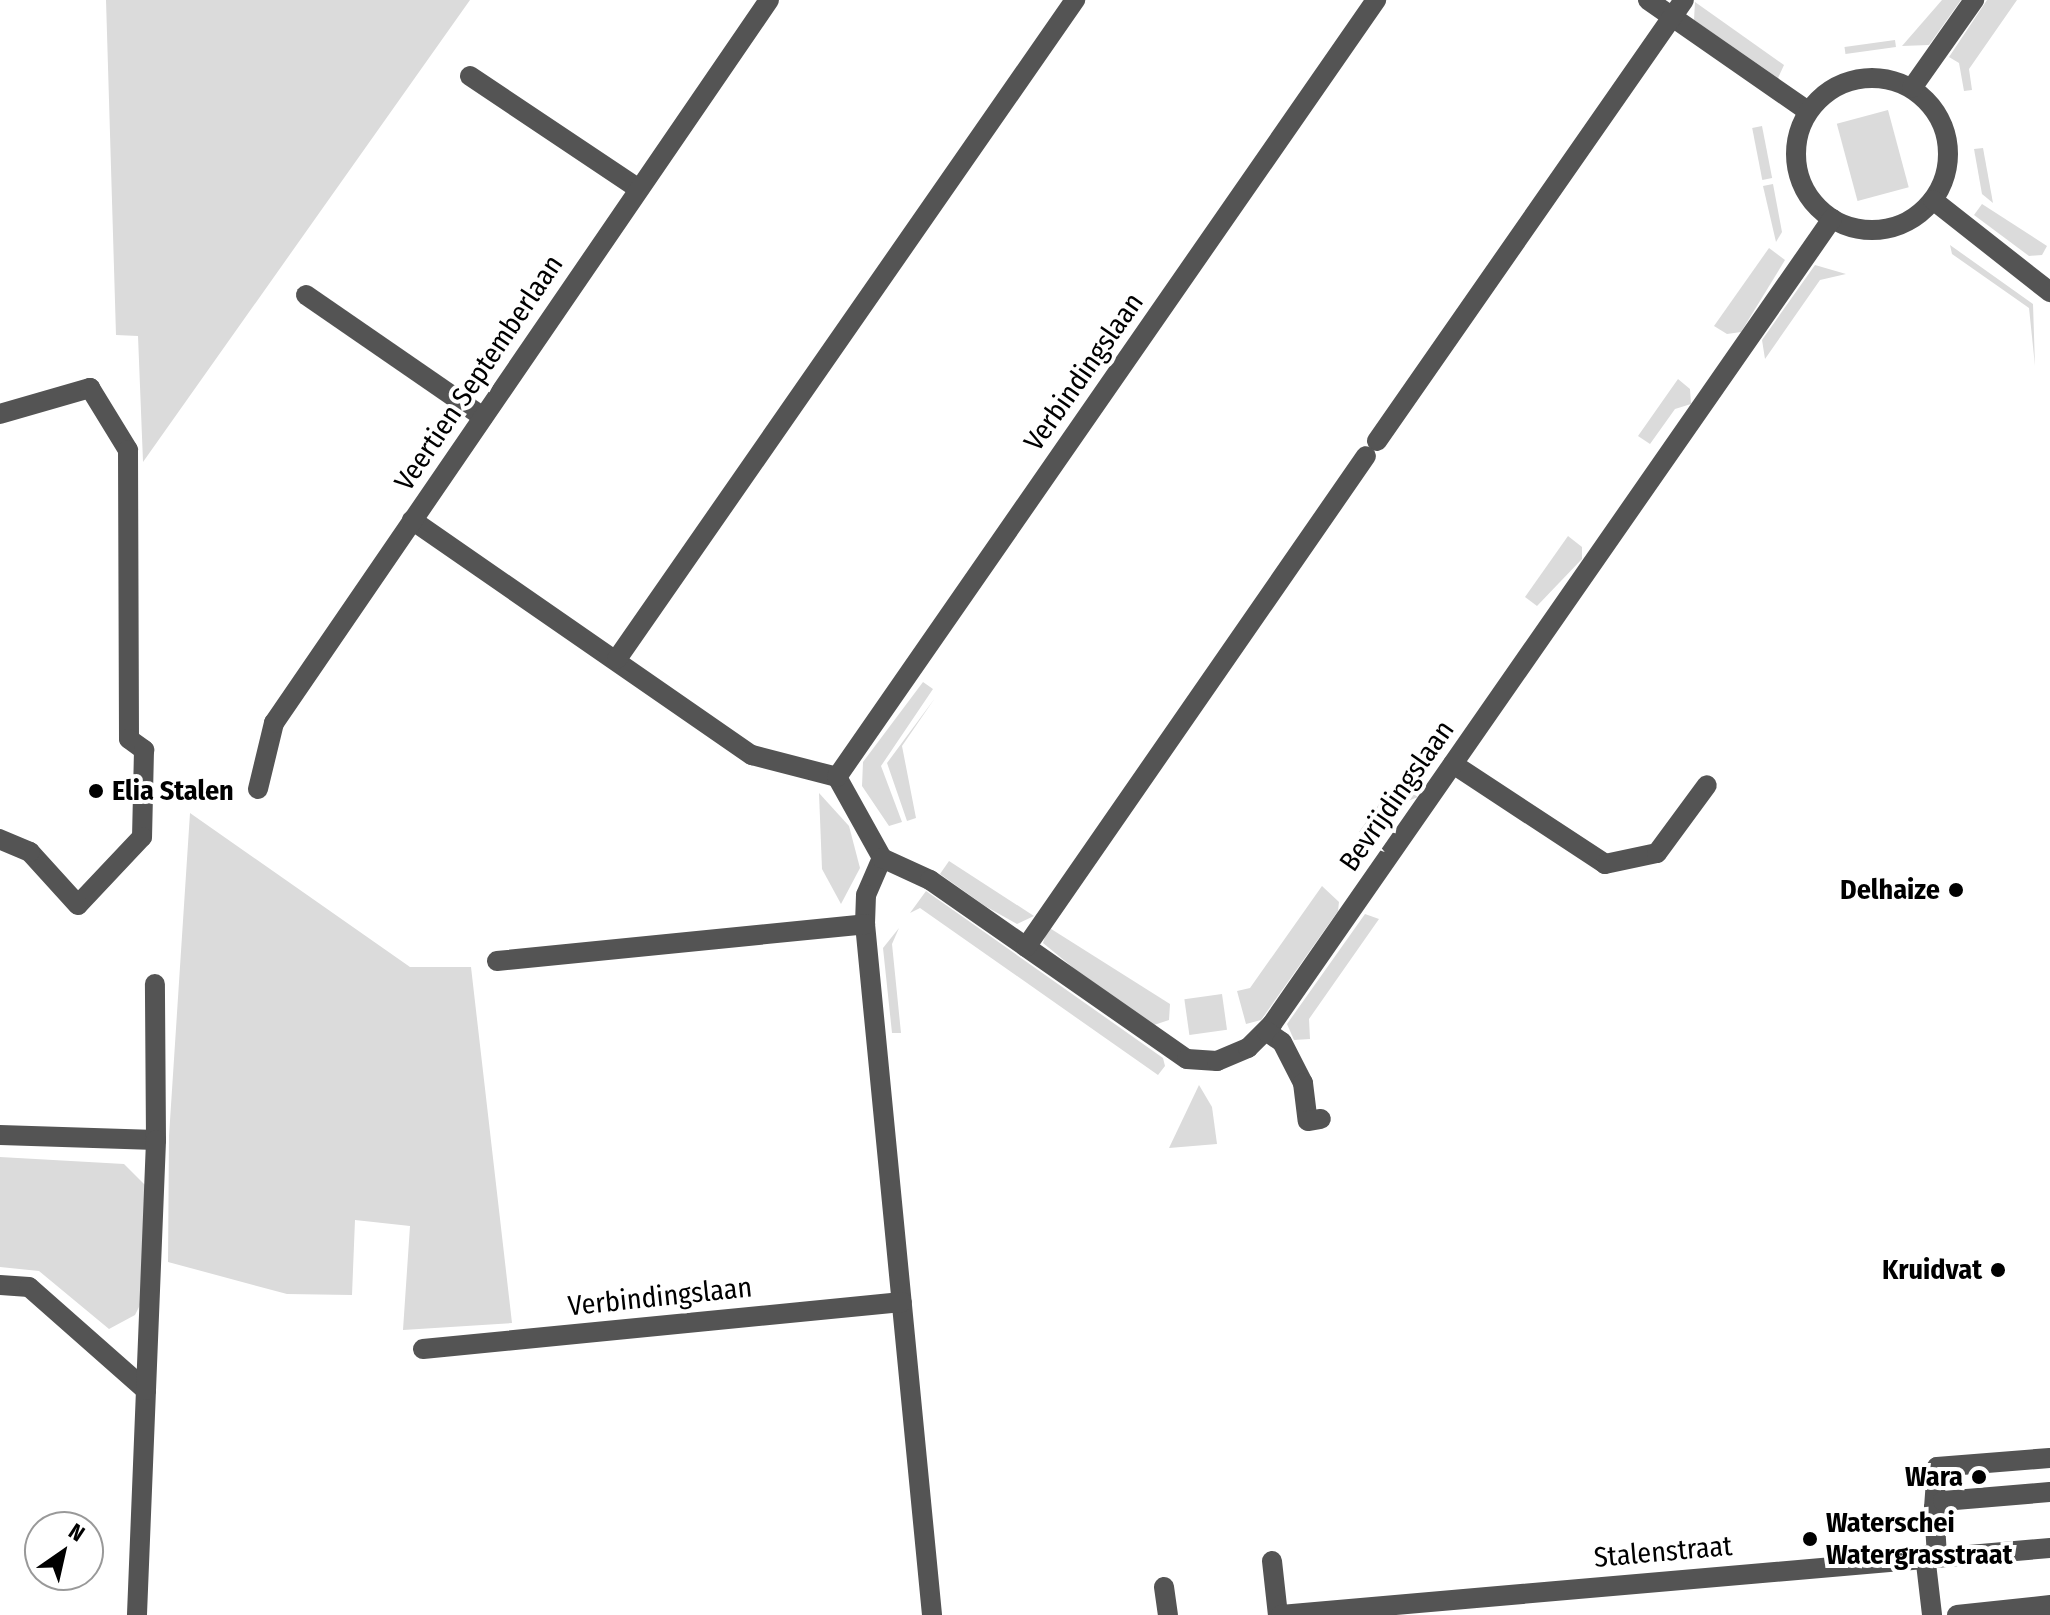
<!DOCTYPE html>
<html>
<head>
<meta charset="utf-8">
<style>
	body { margin:0 }
	#map { position:relative; width:2050px; height:1615px; overflow:hidden; background:#fff; font-family:"Fira Sans Condensed",sans-serif }
	div>[style] { position:absolute }
	.green>* { inset:0; background:#dbdbdb; transform-origin:0 0 }
	.minor>* { height:20px; margin:-10px; padding:0 10px; transform-origin:10px; border-radius:10px; background:#545454 }
	.minor>.ring { margin:-10px; padding:0; box-sizing:content-box; background:none; border:20px solid #545454; border-radius:50% }
	.dots>* { width:22px; height:22px; translate:-50% -50%; box-sizing:border-box; border:4px solid #fff; border-radius:50% }
	span { translate:-50% -50%; white-space:nowrap; text-align:center; line-height:1.15; -webkit-text-stroke:8px #fff; paint-order:stroke }
	.street-label { font-size:28px; color:#000 }
	.poi-label { font-size:28px; color:#000; font-weight:700 }
	.left { translate:0 -50%; text-align:left }
	.right { translate:-100% -50%; text-align:right }
	.north { position:absolute; left:24px; top:1511px; width:80px; height:80px; box-sizing:border-box; background:#fff; border:2px solid #999; border-radius:50%; rotate:34deg; font-size:22px; font-weight:700; line-height:32px; text-align:center; color:#000 }
	.north::after { content:''; display:block; margin:auto; width:28px; height:36px; background:#000; clip-path:polygon(50% 0,100% 100%,50% 72%,0 100%) }
</style>
</head>
<body>
<div id="map">
	<div class="green">
		<div style="clip-path:polygon(106px 0,470px 0,143px 462px,138px 336px,116px 335px)"></div>
		<div style="clip-path:polygon(1942px 0,1961px 0,1929px 45px,1902px 46px)"></div>
		<div style="clip-path:polygon(1987px 0,2017px 0,1969px 69px,1972px 90px,1964px 91px,1959px 63px,1949px 57px)"></div>
		<div style="clip-path:polygon(1695px 2px,1784px 65px,1778px 78px,1694px 20px)"></div>
		<div style="left:1895px;top:40px;width:7px;height:51px;rotate:82deg"></div>
		<div style="left:1888px;top:110px;width:80px;height:53px;rotate:75deg"></div>
		<div style="left:1762px;top:126px;width:53px;height:10px;rotate:79deg"></div>
		<div style="clip-path:polygon(1983px 148px,1993px 203px,1982px 194px,1974px 149px)"></div>
		<div style="clip-path:polygon(1773px 184px,1782px 232px,1776px 242px,1763px 186px)"></div>
		<div style="clip-path:polygon(1982px 204px,2047px 246px,2042px 255px,2029px 256px,1974px 215px)"></div>
		<div style="clip-path:polygon(1950px 245px,2033px 304px,2035px 366px,2029px 308px,1952px 254px)"></div>
		<div style="clip-path:polygon(1769px 248px,1785px 260px,1741px 332px,1727px 334px,1714px 326px)"></div>
		<div style="clip-path:polygon(1815px 265px,1846px 274px,1820px 280px,1765px 359px,1762px 340px)"></div>
		<div style="clip-path:polygon(1678px 379px,1690px 389px,1691px 404px,1675px 409px,1650px 444px,1638px 436px)"></div>
		<div style="clip-path:polygon(1568px 536px,1582px 547px,1582px 559px,1537px 606px,1525px 597px)"></div>
		<div style="clip-path:polygon(923px 682px,933px 689px,881px 766px,902px 822px,889px 826px,862px 786px,863px 762px)"></div>
		<div style="clip-path:polygon(935px 698px,902px 746px,916px 818px,907px 821px,887px 763px)"></div>
		<div style="clip-path:polygon(1395px 782px,1418px 797px,1398px 805px,1373px 842px,1359px 832px)"></div>
		<div style="clip-path:polygon(819px 793px,849px 826px,860px 868px,841px 904px,822px 869px)"></div>
		<div style="clip-path:polygon(190px 813px,410px 967px,471px 967px,512px 1323px,403px 1330px,410px 1226px,355px 1220px,352px 1295px,287px 1294px,168px 1262px,169px 1136px)"></div>
		<div style="clip-path:polygon(949px 861px,1034px 916px,1017px 924px,985px 906px,940px 874px)"></div>
		<div style="clip-path:polygon(1322px 886px,1339px 902px,1338px 911px,1261px 1020px,1246px 1024px,1237px 991px,1250px 988px)"></div>
		<div style="clip-path:polygon(926px 891px,1163px 1058px,1165px 1066px,1158px 1075px,920px 908px,910px 913px)"></div>
		<div style="clip-path:polygon(1365px 914px,1379px 919px,1309px 1019px,1310px 1039px,1294px 1040px,1287px 1024px)"></div>
		<div style="clip-path:polygon(1048px 927px,1170px 1004px,1169px 1020px,1154px 1025px,1076px 970px,1043px 943px)"></div>
		<div style="clip-path:polygon(899px 928px,892px 944px,901px 1033px,892px 1033px,883px 948px)"></div>
		<div style="left:1222px;top:994px;width:36px;height:38px;rotate:82deg"></div>
		<div style="clip-path:polygon(1199px 1085px,1212px 1107px,1217px 1144px,1169px 1148px)"></div>
		<div style="clip-path:polygon(0 1157px,124px 1164px,146px 1186px,147px 1291px,135px 1315px,109px 1329px,39px 1271px,0 1267px)"></div>
	</div>
	<div class="minor">
		<div style="left:1648px;top:0;width:195px;rotate:34.8deg"></div>
		<div style="left:470px;top:76px;width:203px;rotate:33.8deg"></div>
		<div class="ring" style="left:1796px;top:78px;width:132px;height:132px"></div>
		<div style="left:1912px;top:88px;width:108px;rotate:-54.8deg"></div>
		<div style="left:1933px;top:200px;width:149px;rotate:38.2deg"></div>
		<div style="left:306px;top:295px;width:215px;rotate:34.6deg"></div>
		<div style="left:0;top:414px;width:94px;rotate:-16.1deg"></div>
		<div style="left:90px;top:388px;width:73px;rotate:58.5deg"></div>
		<div style="left:128px;top:450px;width:289px;rotate:89.8deg"></div>
		<div style="left:129px;top:739px;width:19px;rotate:36deg"></div>
		<div style="left:144px;top:750px;width:87px;rotate:91.3deg"></div>
		<div style="left:142px;top:837px;width:93px;rotate:133.3deg"></div>
		<div style="left:78px;top:905px;width:72px;rotate:-132.2deg"></div>
		<div style="left:30px;top:852px;width:33px;rotate:-157deg"></div>
		<div style="left:1377px;top:441px;width:537px;rotate:-55.16deg"></div>
		<div style="left:412px;top:520px;width:413px;rotate:34.7deg"></div>
		<div style="left:752px;top:755px;width:88px;rotate:14.5deg"></div>
		<div style="left:837px;top:777px;width:93px;rotate:60.9deg"></div>
		<div style="left:882px;top:858px;width:40px;rotate:113.4deg"></div>
		<div style="left:866px;top:895px;width:29px;rotate:92deg"></div>
		<div style="left:865px;top:924px;width:694px;rotate:84.46deg"></div>
		<div style="left:617px;top:659px;width:803px;rotate:-55.2deg"></div>
		<div style="left:1453px;top:764px;width:182px;rotate:33.3deg"></div>
		<div style="left:1605px;top:864px;width:53px;rotate:-11.9deg"></div>
		<div style="left:1657px;top:853px;width:84px;rotate:-53.7deg"></div>
		<div style="left:837px;top:777px;width:946px;rotate:-55.25deg"></div>
		<div style="left:258px;top:789px;width:68px;rotate:-76.4deg"></div>
		<div style="left:274px;top:723px;width:876px;rotate:-55.6deg"></div>
		<div style="left:882px;top:858px;width:53px;rotate:24.6deg"></div>
		<div style="left:930px;top:880px;width:313px;rotate:34.9deg"></div>
		<div style="left:1187px;top:1059px;width:30px;rotate:4deg"></div>
		<div style="left:1217px;top:1061px;width:34px;rotate:-23deg"></div>
		<div style="left:1248px;top:1048px;width:34px;rotate:-45deg"></div>
		<div style="left:1272px;top:1024px;width:981px;rotate:-55.18deg"></div>
		<div style="left:1026px;top:947px;width:597px;rotate:-55.3deg"></div>
		<div style="left:497px;top:961px;width:370px;rotate:-5.7deg"></div>
		<div style="left:1266px;top:1031px;width:19px;rotate:35deg"></div>
		<div style="left:1282px;top:1042px;width:46px;rotate:62.9deg"></div>
		<div style="left:1303px;top:1083px;width:38px;rotate:83deg"></div>
		<div style="left:1308px;top:1121px;width:13px;rotate:-9deg"></div>
		<div style="left:0;top:1135px;width:156px;rotate:1.8deg"></div>
		<div style="left:156px;top:1140px;width:156px;rotate:-90.4deg"></div>
		<div style="left:0;top:1285px;width:29px;rotate:4deg"></div>
		<div style="left:29px;top:1287px;width:156px;rotate:41.4deg"></div>
		<div style="left:146px;top:1390px;width:225px;rotate:92.3deg"></div>
		<div style="left:423px;top:1349px;width:481px;rotate:-5.6deg"></div>
		<div style="left:146px;top:1390px;width:250px;rotate:-87.7deg"></div>
		<div style="left:1934px;top:1508px;width:41px;rotate:-85.8deg"></div>
		<div style="left:1937px;top:1467px;width:113px;rotate:-4.6deg"></div>
		<div style="left:1925px;top:1555px;width:60px;rotate:83.3deg"></div>
		<div style="left:1937px;top:1556px;width:48px;rotate:-93.6deg"></div>
		<div style="left:1934px;top:1508px;width:11px;rotate:-38deg"></div>
		<div style="left:1943px;top:1501px;width:107px;rotate:-4.8deg"></div>
		<div style="left:1272px;top:1561px;width:54px;rotate:83.7deg"></div>
		<div style="left:1164px;top:1587px;width:28px;rotate:82deg"></div>
		<div style="left:1281px;top:1615px;width:772px;rotate:-4.98deg"></div>
		<div style="left:1957px;top:1615px;width:94px;rotate:-6.1deg"></div>
	</div>
	<div class="dots">
		<div style="left:96px;top:791px;background:#000"></div>
		<div style="left:1956px;top:890px;background:#000"></div>
		<div style="left:1998px;top:1270px;background:#000"></div>
		<div style="left:1979px;top:1477px;background:#000"></div>
		<div style="left:1810px;top:1539px;background:#000"></div>
	</div>
	<div class="street-label">
		<span style="left:1084px;top:372px;rotate:-55deg">Verbindingslaan</span>
		<span style="left:479px;top:373px;rotate:-56deg">Veertien Septemberlaan</span>
		<span style="left:1397px;top:796px;rotate:-55deg">Bevrijdingslaan</span>
		<span style="left:660px;top:1297px;rotate:-6deg">Verbindingslaan</span>
		<span style="left:1663px;top:1552px;rotate:-5deg">Stalenstraat</span>
	</div>
	<div class="poi-label">
		<span class="left" style="left:112px;top:791px">Elia Stalen</span>
		<span class="right" style="left:1940px;top:890px">Delhaize</span>
		<span class="right" style="left:1982px;top:1270px">Kruidvat</span>
		<span class="right" style="left:1963px;top:1477px">Wara</span>
		<span class="left" style="left:1826px;top:1539px">Waterschei<br>Watergrasstraat</span>
	</div>
	<div class="north">N</div>
</div>
</body>
</html>
